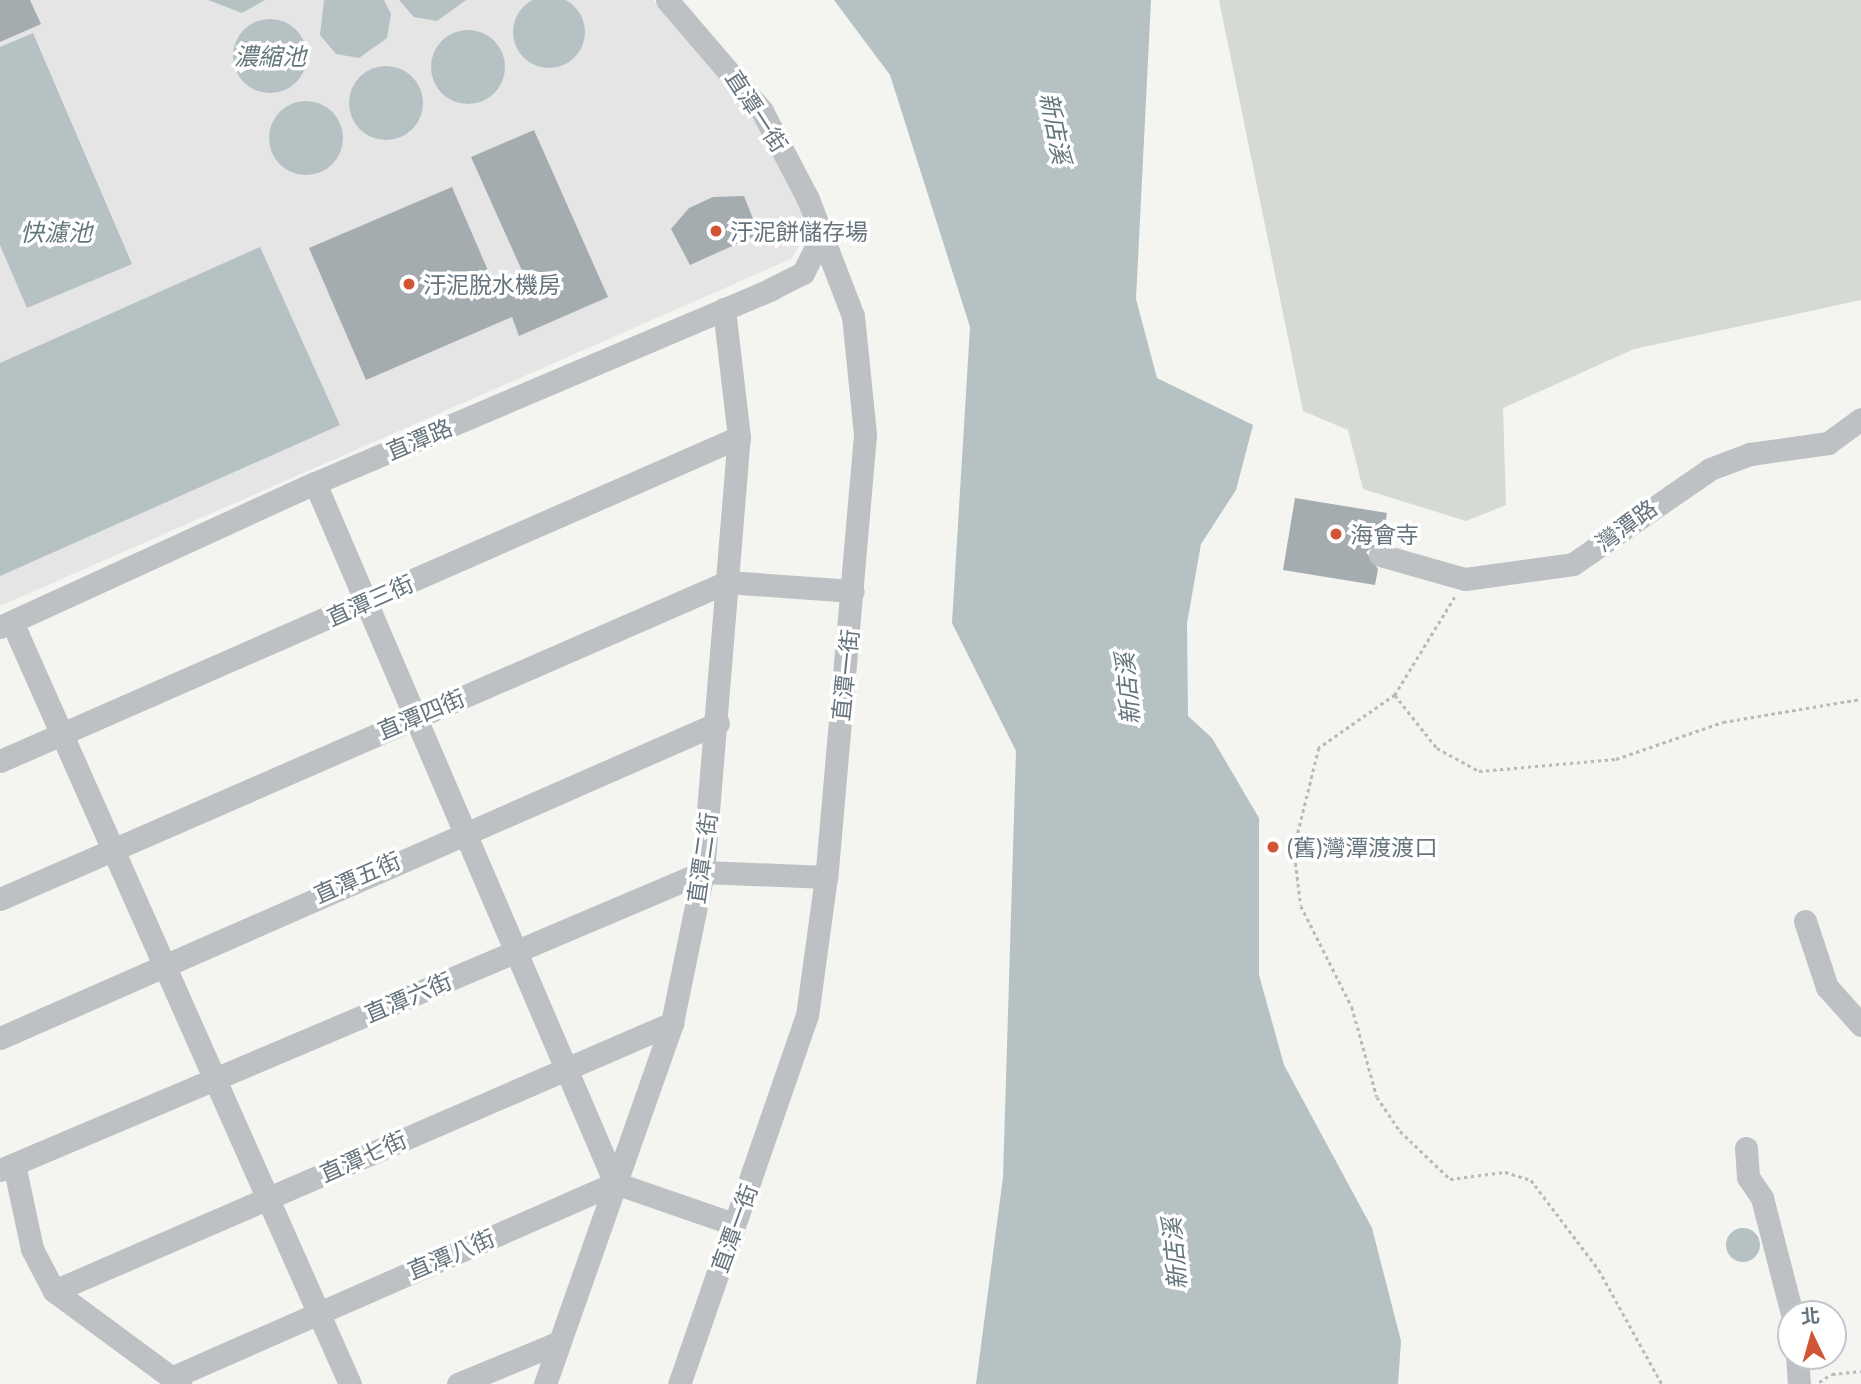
<!DOCTYPE html>
<html>
<head>
<meta charset="utf-8">
<style>
	body { margin:0 }
	#map { position:relative; width:1861px; height:1384px; overflow:hidden; background:#f4f4f0; font-family:Lato,"Noto Sans TC",sans-serif }
	div>[style] { position:absolute }
	.built>* { inset:0; background:#e4e5e4 }
	.green>* { inset:0; background:#d5dad2 }
	.water>* { inset:0; background:#b6c1c4 }
	.round { border-radius:50% }
	.building>* { inset:0; background:#a4acb0 }
	.path>* { height:2.5px; margin-top:-1.25px; transform-origin:0; background:repeating-linear-gradient(90deg,#b7babc 0 3.5px,transparent 0 7px) }
	.minor>* { height:23px; margin:-11.5px; padding:0 11.5px; transform-origin:11.5px; border-radius:11.5px; background:#bdc1c4 }
	.dots>* { width:19px; height:19px; translate:-50% -50%; box-sizing:border-box; border:4px solid #fff; border-radius:50% }
	span { translate:-50% -50%; white-space:nowrap; text-align:center; line-height:1.15; -webkit-text-stroke:7px #fff; paint-order:stroke }
	.street-label { font-size:23px; color:#66747e }
	.poi-label { font-size:23px; color:#66747e }
	.left { translate:0 -50%; text-align:left }
	.water-label { font-size:24px; color:#62757b; font-style:italic }
	.north { position:absolute; left:1777px; top:1300px; width:70px; height:70px; box-sizing:border-box; background:#fff; border:2px solid #c2c7cb; border-radius:50%; rotate:355deg; font-size:19px; font-weight:700; line-height:28px; text-align:center; color:#66747e }
	.north::after { content:''; display:block; margin:auto; width:24px; height:32px; background:#cf5535; clip-path:polygon(50% 0,100% 100%,50% 72%,0 100%) }
</style>
</head>
<body>
<div id="map">
	<div class="built">
		<div style="clip-path:polygon(0 0,653px 0,751px 115px,805px 208px,807px 233px,791px 259px,0 606px)"></div>
	</div>
	<div class="green">
		<div style="clip-path:polygon(1219px 0,1861px 0,1861px 300px,1634px 349px,1503px 408px,1506px 505px,1466px 521px,1363px 489px,1348px 430px,1303px 411px)"></div>
	</div>
	<div class="water">
		<div class="round" style="left:513px;top:-4px;width:72px;height:72px"></div>
		<div style="clip-path:polygon(208px 0,265px 0,242px 13px)"></div>
		<div style="clip-path:polygon(324px 0,384px 0,391px 14px,387px 38px,359px 58px,336px 54px,320px 35px)"></div>
		<div style="clip-path:polygon(399px 0,466px 0,437px 21px,414px 17px)"></div>
		<div style="clip-path:polygon(834px 0,1151px 0,1136px 299px,1157px 378px,1253px 425px,1236px 490px,1201px 544px,1187px 623px,1188px 716px,1212px 738px,1259px 818px,1259px 975px,1284px 1065px,1372px 1228px,1401px 1341px,1398px 1384px,976px 1384px,1003px 1177px,1016px 751px,952px 623px,970px 327px,890px 75px)"></div>
		<div class="round" style="left:233px;top:19px;width:74px;height:74px"></div>
		<div class="round" style="left:431px;top:30px;width:74px;height:74px"></div>
		<div style="clip-path:polygon(33px 33px,132px 264px,27px 308px,0 245px,0 47px)"></div>
		<div class="round" style="left:349px;top:66px;width:74px;height:74px"></div>
		<div class="round" style="left:269px;top:101px;width:74px;height:74px"></div>
		<div style="clip-path:polygon(260px 247px,340px 425px,0 576px,0 363px)"></div>
		<div class="round" style="left:1726px;top:1228px;width:34px;height:34px"></div>
	</div>
	<div class="building">
		<div style="clip-path:polygon(0 0,30px 0,41px 24px,0 42px)"></div>
		<div style="clip-path:polygon(534px 130px,608px 297px,519px 336px,512px 317px,366px 380px,309px 248px,452px 187px,499px 296px,528px 284px,471px 157px)"></div>
		<div style="clip-path:polygon(744px 196px,759px 234px,690px 265px,671px 229px,689px 208px,713px 197px)"></div>
		<div style="clip-path:polygon(1295px 498px,1387px 513px,1382px 541px,1366px 552px,1378px 569px,1375px 585px,1283px 570px)"></div>
	</div>
	<div class="path">
		<div style="left:1455px;top:597px;width:115px;rotate:121.5deg"></div>
		<div style="left:1395px;top:695px;width:93px;rotate:145.1deg"></div>
		<div style="left:1319px;top:748px;width:104px;rotate:103.9deg"></div>
		<div style="left:1294px;top:849px;width:57px;rotate:83deg"></div>
		<div style="left:1301px;top:906px;width:113px;rotate:63.2deg"></div>
		<div style="left:1352px;top:1007px;width:93px;rotate:74.5deg"></div>
		<div style="left:1377px;top:1097px;width:41px;rotate:55.9deg"></div>
		<div style="left:1400px;top:1131px;width:69px;rotate:43.8deg"></div>
		<div style="left:1450px;top:1179px;width:55px;rotate:-7.3deg"></div>
		<div style="left:1505px;top:1172px;width:27px;rotate:17deg"></div>
		<div style="left:1531px;top:1180px;width:113px;rotate:52.9deg"></div>
		<div style="left:1599px;top:1270px;width:130px;rotate:61.1deg"></div>
		<div style="left:1395px;top:695px;width:68px;rotate:51.6deg"></div>
		<div style="left:1437px;top:748px;width:48px;rotate:28.7deg"></div>
		<div style="left:1479px;top:771px;width:138px;rotate:-5deg"></div>
		<div style="left:1616px;top:759px;width:113px;rotate:-19.1deg"></div>
		<div style="left:1723px;top:722px;width:140px;rotate:-9.5deg"></div>
		<div style="left:1819px;top:1382px;width:15px;rotate:-32deg"></div>
		<div style="left:1832px;top:1374px;width:29px;rotate:-6deg"></div>
	</div>
	<div class="minor">
		<div style="left:667px;top:0;width:146px;rotate:49.4deg"></div>
		<div style="left:762px;top:111px;width:99px;rotate:62.4deg"></div>
		<div style="left:808px;top:199px;width:125px;rotate:69deg"></div>
		<div style="left:853px;top:316px;width:120px;rotate:84.2deg"></div>
		<div style="left:865px;top:435px;width:444px;rotate:95deg"></div>
		<div style="left:826px;top:877px;width:139px;rotate:97.8deg"></div>
		<div style="left:807px;top:1015px;width:391px;rotate:109.1deg"></div>
		<div style="left:315px;top:483px;width:762px;rotate:66.8deg"></div>
		<div style="left:1380px;top:555px;width:88px;rotate:15.8deg"></div>
		<div style="left:1465px;top:579px;width:109px;rotate:-7.9deg"></div>
		<div style="left:1573px;top:564px;width:167px;rotate:-34.7deg"></div>
		<div style="left:1710px;top:469px;width:43px;rotate:-20.6deg"></div>
		<div style="left:1750px;top:454px;width:79px;rotate:-8deg"></div>
		<div style="left:1828px;top:443px;width:41px;rotate:-36deg"></div>
		<div style="left:12px;top:622px;width:834px;rotate:66.08deg"></div>
		<div style="left:0;top:627px;width:346px;rotate:-24.6deg"></div>
		<div style="left:315px;top:483px;width:496px;rotate:-23deg"></div>
		<div style="left:771px;top:289px;width:36px;rotate:-27deg"></div>
		<div style="left:803px;top:273px;width:40px;rotate:-63.4deg"></div>
		<div style="left:0;top:761px;width:807px;rotate:-23.67deg"></div>
		<div style="left:0;top:899px;width:793px;rotate:-23.56deg"></div>
		<div style="left:727px;top:582px;width:126px;rotate:4.1deg"></div>
		<div style="left:1805px;top:921px;width:70px;rotate:71.6deg"></div>
		<div style="left:1827px;top:987px;width:51px;rotate:48.2deg"></div>
		<div style="left:0;top:1038px;width:784px;rotate:-23.69deg"></div>
		<div style="left:1746px;top:1148px;width:29px;rotate:86deg"></div>
		<div style="left:1748px;top:1177px;width:25px;rotate:56deg"></div>
		<div style="left:1762px;top:1198px;width:120px;rotate:75.5deg"></div>
		<div style="left:15px;top:1169px;width:82px;rotate:78deg"></div>
		<div style="left:32px;top:1249px;width:47px;rotate:62.4deg"></div>
		<div style="left:54px;top:1291px;width:157px;rotate:36.4deg"></div>
		<div style="left:0;top:1170px;width:764px;rotate:-22.97deg"></div>
		<div style="left:703px;top:872px;width:123px;rotate:2.3deg"></div>
		<div style="left:54px;top:1291px;width:674px;rotate:-23.44deg"></div>
		<div style="left:1797px;top:1356px;width:28px;rotate:86deg"></div>
		<div style="left:171px;top:1378px;width:485px;rotate:-23.7deg"></div>
		<div style="left:615px;top:1183px;width:126px;rotate:19deg"></div>
		<div style="left:458px;top:1384px;width:105px;rotate:-22.4deg"></div>
		<div style="left:545px;top:1384px;width:383px;rotate:-70.6deg"></div>
		<div style="left:672px;top:1023px;width:154px;rotate:-78.4deg"></div>
		<div style="left:703px;top:872px;width:436px;rotate:-85.3deg"></div>
		<div style="left:739px;top:437px;width:129px;rotate:-96.7deg"></div>
	</div>
	<div class="dots">
		<div style="left:716px;top:231px;background:#cf5535"></div>
		<div style="left:409px;top:284px;background:#cf5535"></div>
		<div style="left:1336px;top:534px;background:#cf5535"></div>
		<div style="left:1273px;top:847px;background:#cf5535"></div>
	</div>
	<div class="street-label">
		<span style="left:757px;top:111px;rotate:57deg">直潭一街</span>
		<span style="left:419px;top:439px;rotate:-23deg">直潭路</span>
		<span style="left:1626px;top:525px;rotate:-36deg">灣潭路</span>
		<span style="left:370px;top:600px;rotate:-24deg">直潭三街</span>
		<span style="left:845px;top:675px;rotate:-84deg">直潭一街</span>
		<span style="left:421px;top:714px;rotate:-23deg">直潭四街</span>
		<span style="left:702px;top:858px;rotate:-82deg">直潭二街</span>
		<span style="left:357px;top:877px;rotate:-24deg">直潭五街</span>
		<span style="left:408px;top:997px;rotate:-23deg">直潭六街</span>
		<span style="left:363px;top:1156px;rotate:-24deg">直潭七街</span>
		<span style="left:734px;top:1228px;rotate:-70deg">直潭一街</span>
		<span style="left:451px;top:1254px;rotate:-23deg">直潭八街</span>
	</div>
	<div class="poi-label">
		<span class="left" style="left:730px;top:231px">汙泥餅儲存場</span>
		<span class="left" style="left:423px;top:284px">汙泥脫水機房</span>
		<span class="left" style="left:1350px;top:534px">海會寺</span>
		<span class="left" style="left:1287px;top:847px">(舊)灣潭渡渡口</span>
	</div>
	<div class="water-label">
		<span style="left:270px;top:56px">濃縮池</span>
		<span style="left:1056px;top:128px;rotate:79deg">新店溪</span>
		<span style="left:56px;top:232px">快濾池</span>
		<span style="left:1127px;top:689px;rotate:-95deg">新店溪</span>
		<span style="left:1174px;top:1254px;rotate:-95deg">新店溪</span>
	</div>
	<div class="north">北</div>
</div>
</body>
</html>
